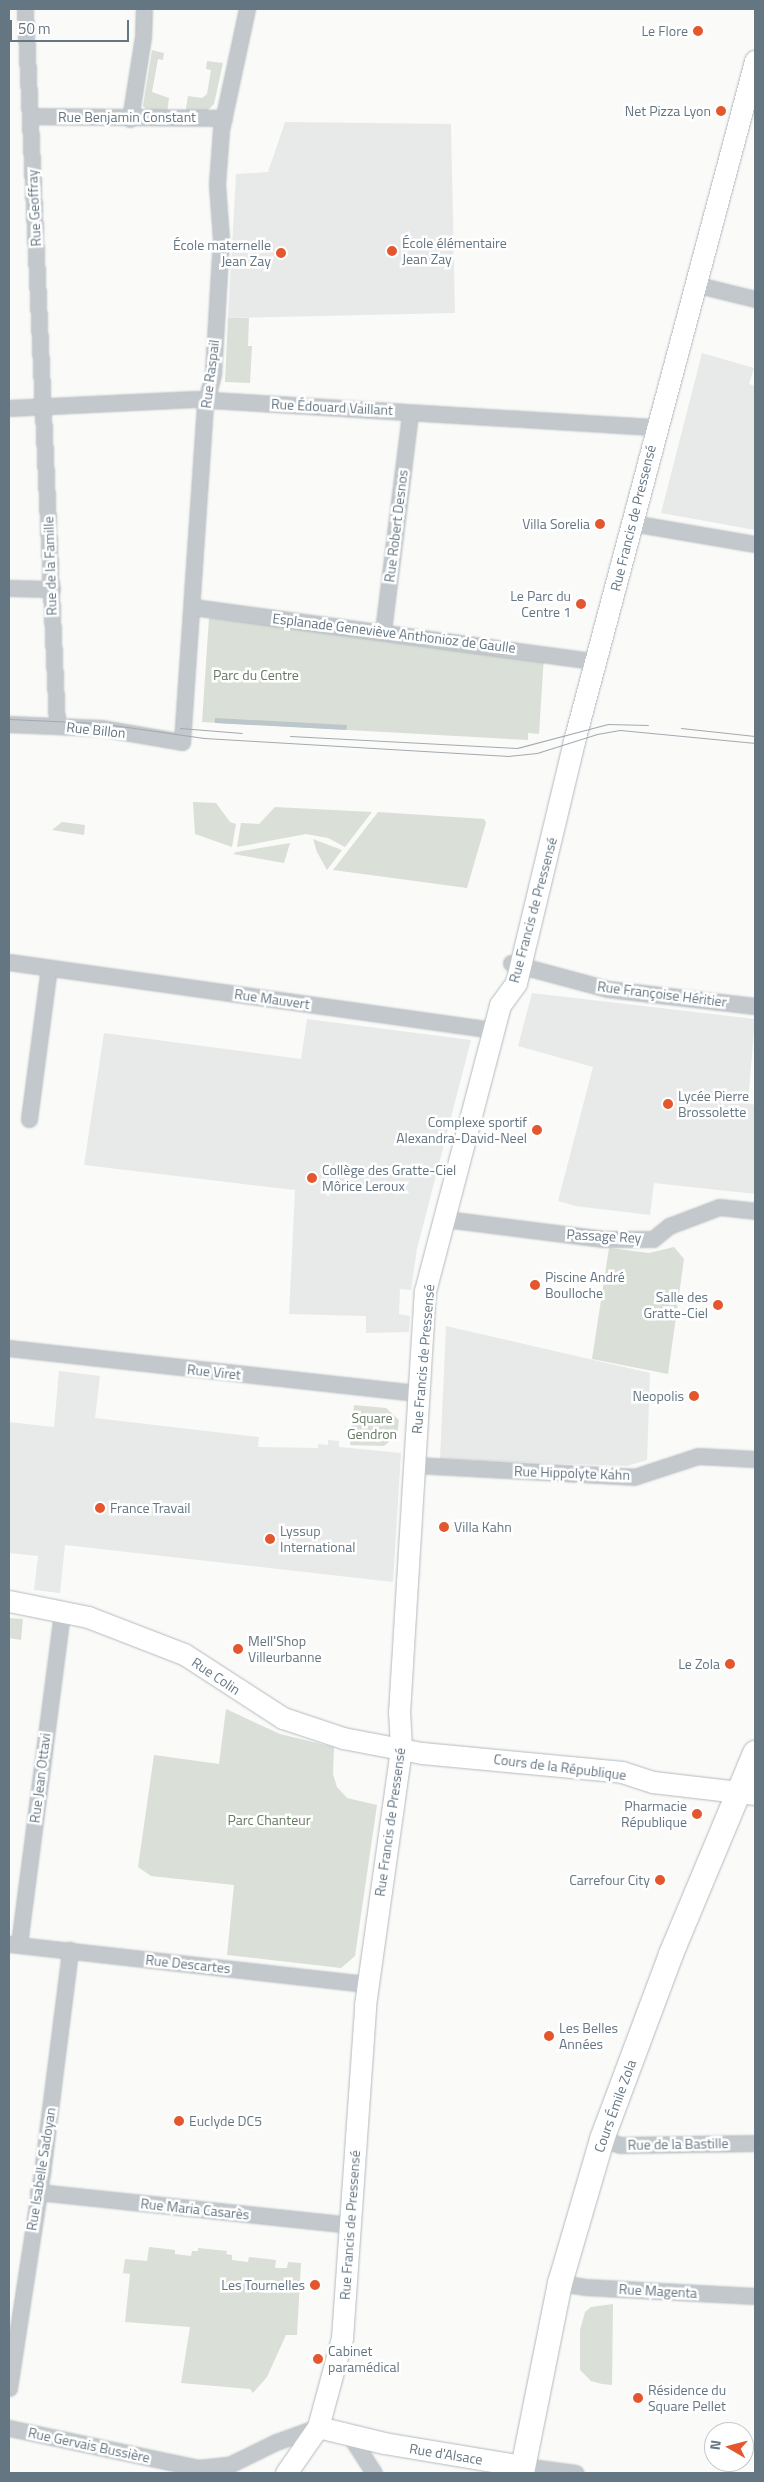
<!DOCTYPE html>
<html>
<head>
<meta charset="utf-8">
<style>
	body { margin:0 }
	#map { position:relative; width:764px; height:2482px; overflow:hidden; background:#fafaf8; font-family:"Titillium Web",sans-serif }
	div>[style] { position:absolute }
	.built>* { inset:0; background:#e8e9e9 }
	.green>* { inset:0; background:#dadfd7 }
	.water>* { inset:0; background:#bbc7cb; transform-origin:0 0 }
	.roads { filter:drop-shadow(0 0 1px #b3babf) drop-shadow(0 0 1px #b3babf) }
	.street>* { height:15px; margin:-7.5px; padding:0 7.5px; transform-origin:7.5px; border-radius:7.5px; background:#c3c8cc }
	.secondary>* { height:21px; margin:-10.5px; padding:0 10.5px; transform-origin:10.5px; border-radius:10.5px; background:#fff }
	.primary>* { height:24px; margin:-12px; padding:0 12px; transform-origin:12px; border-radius:12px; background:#fff }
	.tram>* { height:1px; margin:-0.5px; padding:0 0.5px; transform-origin:0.5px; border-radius:0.5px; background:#a2aab0 }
	.dots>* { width:14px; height:14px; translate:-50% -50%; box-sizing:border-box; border:2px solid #fff; border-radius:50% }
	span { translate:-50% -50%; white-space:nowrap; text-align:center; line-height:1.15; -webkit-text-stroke:5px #fff; paint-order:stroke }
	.poi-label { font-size:14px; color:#657683 }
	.right { translate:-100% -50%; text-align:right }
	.left { translate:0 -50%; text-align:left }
	.street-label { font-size:14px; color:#657683 }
	.park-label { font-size:14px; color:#687a64 }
	.frame { position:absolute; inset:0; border:10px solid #657683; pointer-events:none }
	.north { position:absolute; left:704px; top:2422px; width:50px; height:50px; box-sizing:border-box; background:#fff; border:1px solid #c1c8cd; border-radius:50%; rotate:278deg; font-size:14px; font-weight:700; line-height:20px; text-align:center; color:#657683 }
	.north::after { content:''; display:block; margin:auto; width:18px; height:22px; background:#e4572e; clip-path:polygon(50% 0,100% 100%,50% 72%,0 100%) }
	.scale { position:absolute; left:10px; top:20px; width:119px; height:22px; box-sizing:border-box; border:2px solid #657683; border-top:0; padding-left:6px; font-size:15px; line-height:18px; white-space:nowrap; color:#657683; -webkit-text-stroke:4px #fff; paint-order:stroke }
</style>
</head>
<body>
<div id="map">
	<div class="built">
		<div style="clip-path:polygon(285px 122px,451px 124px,455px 313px,228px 318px,236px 174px,268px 172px)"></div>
		<div style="clip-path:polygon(702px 353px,754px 368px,749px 384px,755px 386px,755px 530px,661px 513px)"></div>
		<div style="clip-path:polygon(532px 993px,755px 1019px,748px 1103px,755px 1105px,755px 1194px,654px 1183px,650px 1215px,575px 1206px,558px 1201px,593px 1067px,518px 1046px)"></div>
		<div style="clip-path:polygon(307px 1019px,471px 1040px,417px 1249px,411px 1290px,400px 1289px,399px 1314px,410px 1316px,409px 1332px,366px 1333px,366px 1316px,289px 1314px,295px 1190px,84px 1165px,104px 1033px,301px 1059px)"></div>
		<div style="clip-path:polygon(446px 1326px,650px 1373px,647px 1460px,627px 1466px,440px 1459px)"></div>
		<div style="clip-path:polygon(59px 1371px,100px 1376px,95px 1418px,259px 1437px,258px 1447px,318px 1448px,318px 1444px,328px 1445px,328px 1440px,339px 1441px,339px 1447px,401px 1453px,393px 1582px,65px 1545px,60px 1593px,34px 1590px,38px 1556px,9px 1553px,9px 1422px,54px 1427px)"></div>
	</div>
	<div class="green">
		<div style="clip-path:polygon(152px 50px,164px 53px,163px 60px,158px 59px,152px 92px,169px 98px,167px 114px,150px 114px,143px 106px)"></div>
		<div style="clip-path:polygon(207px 61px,223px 63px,214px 104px,206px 112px,185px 114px,188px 96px,202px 98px,207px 94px,211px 70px,206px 69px)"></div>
		<div style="clip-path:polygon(228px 318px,249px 318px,248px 346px,252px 346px,250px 383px,225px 382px)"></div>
		<div style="clip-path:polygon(209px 618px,544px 656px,539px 734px,528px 733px,528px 740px,202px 722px)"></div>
		<div style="clip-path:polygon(193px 802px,216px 803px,230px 822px,236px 824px,232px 847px,195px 834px)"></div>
		<div style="clip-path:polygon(275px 807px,372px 812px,345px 847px,328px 838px,306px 834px,237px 847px,241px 823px,259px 824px)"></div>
		<div style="clip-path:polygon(378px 812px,484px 819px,486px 823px,467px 888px,333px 870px)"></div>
		<div style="clip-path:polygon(62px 822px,85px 825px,84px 835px,52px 830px)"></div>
		<div style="clip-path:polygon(313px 839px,342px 850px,327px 870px,317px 852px)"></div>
		<div style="clip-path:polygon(290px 843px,284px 863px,233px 854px,236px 852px)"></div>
		<div style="clip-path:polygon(674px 1247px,684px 1259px,668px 1374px,592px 1359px,609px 1248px,649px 1253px)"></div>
		<div style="clip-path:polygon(354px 1405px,386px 1408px,399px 1420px,397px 1435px,384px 1446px,350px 1445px)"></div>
		<div style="clip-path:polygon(9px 1618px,23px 1619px,21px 1640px,9px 1638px)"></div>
		<div style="clip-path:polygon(226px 1709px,280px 1734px,334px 1747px,333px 1774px,337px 1787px,347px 1798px,377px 1805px,355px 1956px,341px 1968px,227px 1955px,234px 1885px,151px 1876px,138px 1867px,154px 1755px,219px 1764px)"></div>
		<div style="clip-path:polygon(149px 2247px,175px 2250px,175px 2254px,191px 2256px,192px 2251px,198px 2251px,198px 2248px,227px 2251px,226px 2254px,232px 2255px,232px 2260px,248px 2262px,249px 2257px,276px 2260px,275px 2268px,287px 2268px,288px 2262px,301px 2263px,297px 2335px,286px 2335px,267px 2377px,253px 2393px,250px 2389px,181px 2383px,190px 2327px,125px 2322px,130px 2274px,123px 2273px,125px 2259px,147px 2261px)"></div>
		<div style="clip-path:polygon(613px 2304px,612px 2385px,602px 2384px,591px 2381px,580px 2370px,580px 2330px,585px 2312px,591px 2307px)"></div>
	</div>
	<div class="water">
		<div style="left:215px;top:718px;width:132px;height:5px;rotate:3deg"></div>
	</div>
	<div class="roads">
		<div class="street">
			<div style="left:25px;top:9px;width:718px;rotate:87.44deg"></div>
			<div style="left:30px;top:116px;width:194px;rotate:0.6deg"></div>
			<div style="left:130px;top:119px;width:83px;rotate:-81deg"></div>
			<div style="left:143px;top:37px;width:28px;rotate:-88deg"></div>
			<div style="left:694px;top:284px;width:63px;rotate:13.8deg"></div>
			<div style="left:9px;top:408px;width:186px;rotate:-2.8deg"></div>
			<div style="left:195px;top:399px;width:462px;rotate:3.5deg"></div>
			<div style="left:632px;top:523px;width:125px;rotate:9.7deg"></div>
			<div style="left:9px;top:588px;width:43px;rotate:1.3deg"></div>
			<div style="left:193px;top:607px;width:406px;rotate:7.7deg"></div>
			<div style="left:383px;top:631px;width:212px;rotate:-82.9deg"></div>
			<div style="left:9px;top:724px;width:92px;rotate:2.5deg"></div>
			<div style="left:101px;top:728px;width:82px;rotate:9.8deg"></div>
			<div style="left:182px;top:742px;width:337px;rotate:-86.1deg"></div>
			<div style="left:205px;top:406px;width:34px;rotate:-76deg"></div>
			<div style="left:213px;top:373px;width:134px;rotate:-86.6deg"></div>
			<div style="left:221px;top:239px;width:55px;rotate:-94.2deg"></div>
			<div style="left:217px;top:184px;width:54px;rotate:-85.8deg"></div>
			<div style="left:221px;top:130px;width:124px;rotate:-77.9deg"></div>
			<div style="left:9px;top:962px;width:490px;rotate:8deg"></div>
			<div style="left:511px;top:963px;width:100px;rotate:15deg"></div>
			<div style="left:608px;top:989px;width:148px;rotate:6.6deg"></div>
			<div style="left:29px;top:1119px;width:152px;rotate:-82.5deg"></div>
			<div style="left:445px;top:1219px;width:160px;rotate:7.2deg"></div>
			<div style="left:604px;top:1239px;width:49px"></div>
			<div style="left:653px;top:1239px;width:21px;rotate:-39deg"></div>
			<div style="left:669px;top:1226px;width:53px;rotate:-20.8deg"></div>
			<div style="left:719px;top:1207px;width:36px;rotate:6deg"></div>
			<div style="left:9px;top:1348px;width:412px;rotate:6.3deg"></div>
			<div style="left:415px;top:1465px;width:219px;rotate:3.1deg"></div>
			<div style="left:634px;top:1477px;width:67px;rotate:-18.2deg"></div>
			<div style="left:698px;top:1456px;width:57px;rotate:3deg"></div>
			<div style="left:9px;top:1944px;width:361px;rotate:6.4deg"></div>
			<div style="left:19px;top:1944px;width:336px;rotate:-82.6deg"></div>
			<div style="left:602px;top:2139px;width:19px;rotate:18deg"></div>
			<div style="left:620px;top:2145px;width:135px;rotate:-0.8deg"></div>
			<div style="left:38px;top:2192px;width:315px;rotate:6deg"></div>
			<div style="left:560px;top:2283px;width:25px;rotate:9deg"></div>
			<div style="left:585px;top:2287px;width:170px;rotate:3deg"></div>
			<div style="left:9px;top:2388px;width:218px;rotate:-81.3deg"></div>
			<div style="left:42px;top:2173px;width:225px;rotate:-82.8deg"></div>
			<div style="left:9px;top:2428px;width:193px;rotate:11.9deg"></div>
			<div style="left:198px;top:2468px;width:31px;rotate:-6deg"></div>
			<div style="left:229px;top:2465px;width:52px;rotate:-26.1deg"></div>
			<div style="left:276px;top:2442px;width:45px;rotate:-19.7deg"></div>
			<div style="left:350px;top:2436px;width:44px;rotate:57deg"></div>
			<div style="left:523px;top:2466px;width:53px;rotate:7.5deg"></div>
		</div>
		<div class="secondary">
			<div style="left:9px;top:1601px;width:81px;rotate:11.4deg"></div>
			<div style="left:88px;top:1617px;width:103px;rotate:21.1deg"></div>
			<div style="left:184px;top:1654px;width:118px;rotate:32.9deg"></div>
			<div style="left:283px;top:1718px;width:63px;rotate:18.4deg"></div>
			<div style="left:343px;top:1738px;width:80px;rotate:10.8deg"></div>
			<div style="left:422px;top:1753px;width:201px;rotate:5.4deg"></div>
			<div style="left:622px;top:1772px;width:33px;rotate:18deg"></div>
			<div style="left:653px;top:1782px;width:103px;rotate:6.7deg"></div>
			<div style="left:318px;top:2427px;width:68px;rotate:13.6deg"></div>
			<div style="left:384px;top:2443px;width:141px;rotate:9.4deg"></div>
			<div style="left:286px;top:2473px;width:56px;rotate:-55.2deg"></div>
			<div style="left:318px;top:2427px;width:92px;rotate:-74.9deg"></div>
			<div style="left:342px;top:2338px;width:334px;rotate:-86deg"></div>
			<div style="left:365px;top:2005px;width:260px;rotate:-82deg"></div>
			<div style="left:401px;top:1748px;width:35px;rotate:-93deg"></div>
			<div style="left:399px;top:1713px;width:423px;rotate:-86.5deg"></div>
			<div style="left:425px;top:1291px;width:296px;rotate:-75.3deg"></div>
			<div style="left:500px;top:1005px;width:27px;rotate:-54deg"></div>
			<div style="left:516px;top:983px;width:249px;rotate:-76.5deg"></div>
			<div style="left:574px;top:741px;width:704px;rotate:-75.09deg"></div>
		</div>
		<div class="primary">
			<div style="left:522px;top:2473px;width:194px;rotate:-78.7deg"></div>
			<div style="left:560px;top:2283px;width:150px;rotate:-73.7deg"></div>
			<div style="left:602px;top:2139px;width:197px;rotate:-69.5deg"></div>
			<div style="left:671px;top:1954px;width:218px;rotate:-67.3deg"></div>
		</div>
	</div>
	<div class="tram">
		<div style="left:9px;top:719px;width:90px;rotate:2.5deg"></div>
		<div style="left:99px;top:723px;width:106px;rotate:8.1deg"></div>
		<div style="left:204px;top:738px;width:305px;rotate:3.4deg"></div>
		<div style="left:508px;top:756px;width:29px;rotate:-6deg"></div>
		<div style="left:537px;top:753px;width:63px;rotate:-17.6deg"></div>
		<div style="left:597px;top:734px;width:23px;rotate:-10deg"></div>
		<div style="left:620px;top:730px;width:136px;rotate:5.5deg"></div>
		<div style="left:180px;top:728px;width:62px;rotate:4.6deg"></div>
		<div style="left:681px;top:728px;width:74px;rotate:6.2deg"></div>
		<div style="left:290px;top:736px;width:227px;rotate:3deg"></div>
		<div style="left:517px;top:748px;width:94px;rotate:-14.8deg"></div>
		<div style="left:608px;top:724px;width:40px;rotate:1.4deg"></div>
	</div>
	<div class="dots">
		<div style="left:698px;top:31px;background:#e4572e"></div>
		<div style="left:721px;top:111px;background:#e4572e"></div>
		<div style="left:392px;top:251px;background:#e4572e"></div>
		<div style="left:281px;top:253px;background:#e4572e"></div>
		<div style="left:600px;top:524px;background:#e4572e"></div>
		<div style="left:581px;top:604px;background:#e4572e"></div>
		<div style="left:668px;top:1104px;background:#e4572e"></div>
		<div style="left:537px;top:1130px;background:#e4572e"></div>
		<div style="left:312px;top:1178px;background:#e4572e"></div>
		<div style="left:535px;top:1285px;background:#e4572e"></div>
		<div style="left:718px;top:1305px;background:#e4572e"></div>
		<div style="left:694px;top:1396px;background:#e4572e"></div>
		<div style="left:100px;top:1508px;background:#e4572e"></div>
		<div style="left:444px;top:1527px;background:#e4572e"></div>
		<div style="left:270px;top:1539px;background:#e4572e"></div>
		<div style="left:238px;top:1649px;background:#e4572e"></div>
		<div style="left:730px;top:1664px;background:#e4572e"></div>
		<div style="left:697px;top:1814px;background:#e4572e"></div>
		<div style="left:660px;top:1880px;background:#e4572e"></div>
		<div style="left:549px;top:2036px;background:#e4572e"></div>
		<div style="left:179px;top:2121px;background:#e4572e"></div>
		<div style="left:315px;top:2285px;background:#e4572e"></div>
		<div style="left:318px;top:2359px;background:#e4572e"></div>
		<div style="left:638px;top:2398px;background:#e4572e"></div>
	</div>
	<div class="poi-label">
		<span class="right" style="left:688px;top:31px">Le Flore</span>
		<span class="right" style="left:711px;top:111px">Net Pizza Lyon</span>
		<span class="left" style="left:402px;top:251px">École élémentaire<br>Jean Zay</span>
		<span class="right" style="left:271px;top:253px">École maternelle<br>Jean Zay</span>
		<span class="right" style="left:590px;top:524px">Villa Sorelia</span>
		<span class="right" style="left:571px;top:604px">Le Parc du<br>Centre 1</span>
		<span class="left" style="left:678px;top:1104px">Lycée Pierre<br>Brossolette</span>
		<span class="right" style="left:527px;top:1130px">Complexe sportif<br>Alexandra-David-Neel</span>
		<span class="left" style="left:322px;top:1178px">Collège des Gratte-Ciel<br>Môrice Leroux</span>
		<span class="left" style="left:545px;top:1285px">Piscine André<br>Boulloche</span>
		<span class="right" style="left:708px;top:1305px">Salle des<br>Gratte-Ciel</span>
		<span class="right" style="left:684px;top:1396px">Neopolis</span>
		<span class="left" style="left:110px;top:1508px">France Travail</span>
		<span class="left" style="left:454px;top:1527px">Villa Kahn</span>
		<span class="left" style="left:280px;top:1539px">Lyssup<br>International</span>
		<span class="left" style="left:248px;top:1649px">Mell'Shop<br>Villeurbanne</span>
		<span class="right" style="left:720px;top:1664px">Le Zola</span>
		<span class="right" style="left:687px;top:1814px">Pharmacie<br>République</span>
		<span class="right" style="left:650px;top:1880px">Carrefour City</span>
		<span class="left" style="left:559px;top:2036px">Les Belles<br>Années</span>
		<span class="left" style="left:189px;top:2121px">Euclyde DC5</span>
		<span class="right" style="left:305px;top:2285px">Les Tournelles</span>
		<span class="left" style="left:328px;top:2359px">Cabinet<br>paramédical</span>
		<span class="left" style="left:648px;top:2398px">Résidence du<br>Square Pellet</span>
	</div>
	<div class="street-label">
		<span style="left:127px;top:117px">Rue Benjamin Constant</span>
		<span style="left:34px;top:208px;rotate:-93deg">Rue Geoffray</span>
		<span style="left:210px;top:374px;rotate:-83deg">Rue Raspail</span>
		<span style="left:332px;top:407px;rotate:3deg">Rue Édouard Vaillant</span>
		<span style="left:633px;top:518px;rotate:-76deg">Rue Francis de Pressensé</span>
		<span style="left:396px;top:526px;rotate:-83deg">Rue Robert Desnos</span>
		<span style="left:50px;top:566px;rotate:-92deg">Rue de la Famille</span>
		<span style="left:394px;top:633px;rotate:7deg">Esplanade Geneviève Anthonioz de Gaulle</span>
		<span style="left:96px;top:730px;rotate:6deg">Rue Billon</span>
		<span style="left:533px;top:910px;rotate:-75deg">Rue Francis de Pressensé</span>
		<span style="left:662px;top:994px;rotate:7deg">Rue Françoise Héritier</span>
		<span style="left:272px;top:999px;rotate:8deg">Rue Mauvert</span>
		<span style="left:604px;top:1236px;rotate:3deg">Passage Rey</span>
		<span style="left:423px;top:1359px;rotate:-85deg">Rue Francis de Pressensé</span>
		<span style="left:214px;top:1372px;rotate:6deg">Rue Viret</span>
		<span style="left:572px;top:1473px;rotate:2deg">Rue Hippolyte Kahn</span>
		<span style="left:216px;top:1676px;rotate:34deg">Rue Colin</span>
		<span style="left:560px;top:1767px;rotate:7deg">Cours de la République</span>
		<span style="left:40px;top:1778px;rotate:-83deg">Rue Jean Ottavi</span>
		<span style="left:390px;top:1822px;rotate:-82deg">Rue Francis de Pressensé</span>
		<span style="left:188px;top:1964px;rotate:6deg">Rue Descartes</span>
		<span style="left:615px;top:2106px;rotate:-70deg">Cours Émile Zola</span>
		<span style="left:678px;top:2144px;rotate:-1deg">Rue de la Bastille</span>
		<span style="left:41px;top:2169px;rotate:-81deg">Rue Isabelle Sadoyan</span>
		<span style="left:195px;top:2209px;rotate:6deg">Rue Maria Casarès</span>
		<span style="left:350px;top:2225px;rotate:-86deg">Rue Francis de Pressensé</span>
		<span style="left:658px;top:2291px;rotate:3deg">Rue Magenta</span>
		<span style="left:89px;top:2445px;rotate:12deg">Rue Gervais Bussière</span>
		<span style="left:446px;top:2454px;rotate:9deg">Rue d'Alsace</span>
	</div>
	<div class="park-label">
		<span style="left:256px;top:675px">Parc du Centre</span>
		<span style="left:372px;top:1426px">Square<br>Gendron</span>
		<span style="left:269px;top:1820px">Parc Chanteur</span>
	</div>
	<div class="frame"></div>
	<div class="north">N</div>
	<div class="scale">50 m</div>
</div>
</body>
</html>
